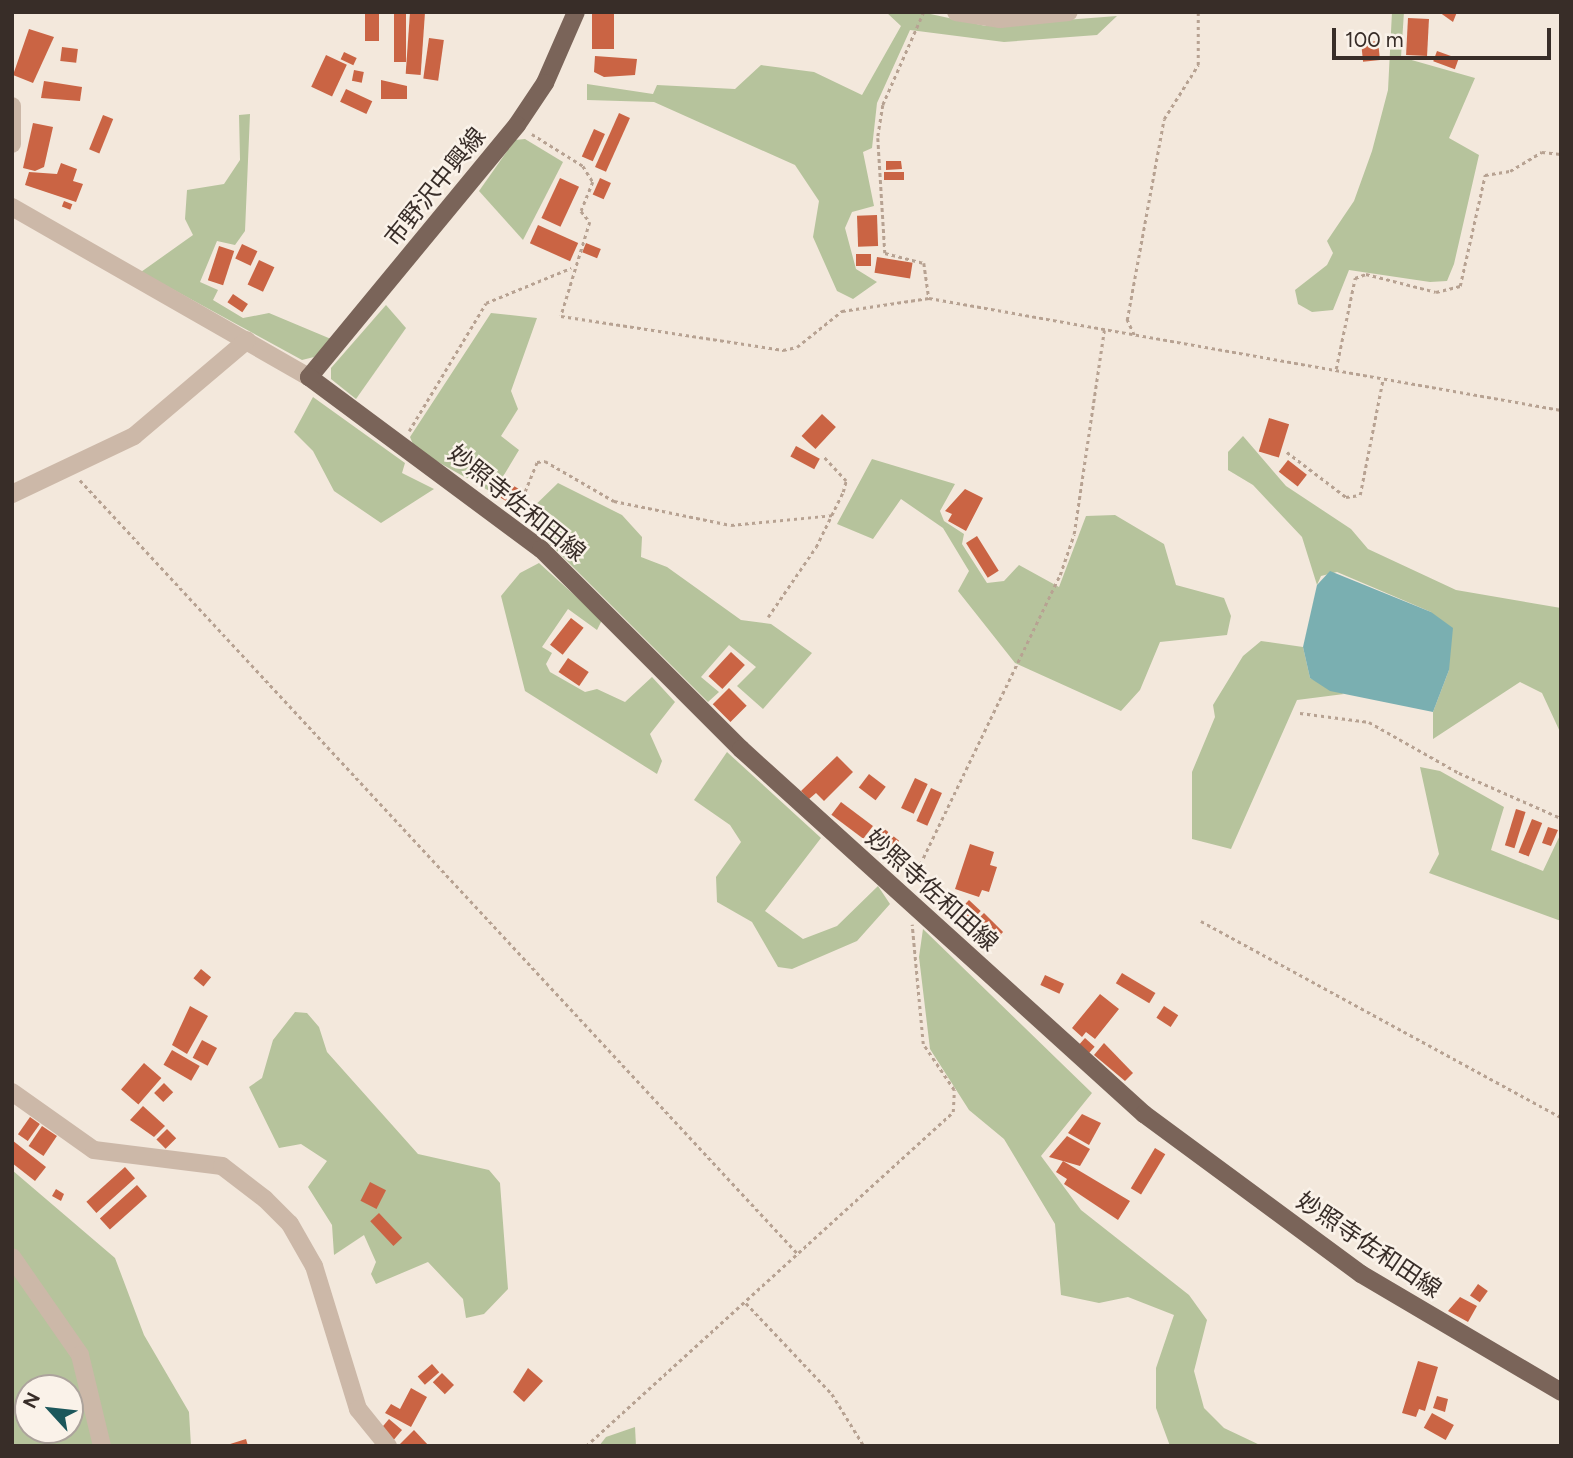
<!DOCTYPE html>
<html>
<head>
<meta charset="utf-8">
<style>
	body { margin:0 }
	#map { position:relative; width:1573px; height:1458px; overflow:hidden; background:#f3e8dc; font-family:Figtree,"Noto Sans JP",sans-serif }
	div>[style] { position:absolute }
	.green>* { inset:0; background:#b6c39c }
	.water>* { inset:0; background:#7aafb1 }
	.building>* { inset:0; background:#ca6444; transform-origin:0 0 }
	.path>* { height:2.5px; margin-top:-1.25px; transform-origin:0; background:repeating-linear-gradient(90deg,#b7a292 0 3.5px,transparent 0 7px) }
	.minor>* { height:18px; margin:-9px; padding:0 9px; transform-origin:9px; border-radius:9px; background:#ccb8a8 }
	.major>* { height:18px; margin:-9px; padding:0 9px; transform-origin:9px; border-radius:9px; background:#7a6459 }
	span { translate:-50% -50%; white-space:nowrap; text-align:center; line-height:1.15; -webkit-text-stroke:5px #faf2e9; paint-order:stroke }
	.street-label { font-size:24px; color:#382d28 }
	.frame { position:absolute; inset:0; border:14px solid #382d28; pointer-events:none }
	.north { position:absolute; left:14px; top:1374px; width:70px; height:70px; box-sizing:border-box; background:#faf2e9; border:2px solid #aca39c; border-radius:50%; rotate:297deg; font-size:19px; font-weight:700; line-height:28px; text-align:center; color:#382d28 }
	.north::after { content:''; display:block; margin:auto; width:24px; height:32px; background:#1c575b; clip-path:polygon(50% 0,100% 100%,50% 72%,0 100%) }
	.scale { position:absolute; left:1332px; top:28px; width:219px; height:32px; box-sizing:border-box; border:4px solid #382d28; border-top:0; padding-left:9px; font-size:21px; line-height:24px; white-space:nowrap; color:#382d28; -webkit-text-stroke:5px #faf2e9; paint-order:stroke }
</style>
</head>
<body>
<div id="map">
	<div class="green">
		<div style="clip-path:polygon(886px 12px,921px 12px,986px 26px,1117px 16px,1097px 35px,1004px 42px,910px 30px,877px 103px,872px 148px,863px 152px,874px 206px,852px 212px,845px 228px,856px 269px,877px 282px,853px 299px,837px 291px,813px 237px,819px 201px,795px 165px,654px 102px,587px 100px,587px 84px,653px 94px,657px 85px,735px 89px,761px 65px,814px 72px,862px 95px,901px 26px)"></div>
		<div style="clip-path:polygon(1392px 12px,1404px 12px,1401px 57px,1475px 78px,1449px 138px,1479px 155px,1454px 264px,1447px 281px,1430px 282px,1349px 270px,1333px 310px,1312px 312px,1298px 304px,1295px 290px,1327px 265px,1333px 253px,1327px 241px,1354px 201px,1372px 151px,1388px 90px)"></div>
		<div style="clip-path:polygon(250px 114px,245px 231px,235px 245px,217px 241px,200px 282px,218px 290px,213px 300px,243px 318px,269px 313px,331px 339px,314px 357px,302px 360px,141px 272px,193px 235px,185px 219px,187px 190px,224px 184px,240px 160px,239px 115px)"></div>
		<div style="clip-path:polygon(525px 139px,563px 162px,523px 240px,479px 191px,515px 140px)"></div>
		<div style="clip-path:polygon(386px 305px,406px 328px,356px 399px,331px 379px,331px 368px)"></div>
		<div style="clip-path:polygon(491px 313px,537px 318px,511px 391px,518px 409px,501px 436px,519px 450px,493px 493px,415px 449px,410px 437px)"></div>
		<div style="clip-path:polygon(313px 397px,405px 463px,402px 473px,434px 489px,381px 523px,334px 491px,313px 451px,294px 432px)"></div>
		<div style="clip-path:polygon(1243px 436px,1286px 486px,1351px 529px,1368px 549px,1456px 590px,1561px 608px,1561px 734px,1542px 693px,1520px 682px,1433px 739px,1433px 712px,1449px 670px,1431px 612px,1337px 572px,1321px 576px,1317px 585px,1302px 537px,1253px 485px,1228px 470px,1228px 452px)"></div>
		<div style="clip-path:polygon(872px 459px,955px 484px,940px 511px,944px 521px,964px 534px,962px 544px,987px 583px,1004px 581px,1019px 565px,1059px 587px,1086px 516px,1115px 515px,1164px 544px,1176px 585px,1224px 598px,1231px 616px,1227px 635px,1160px 642px,1140px 690px,1121px 711px,1015px 663px,958px 591px,969px 571px,943px 528px,901px 499px,873px 539px,837px 524px)"></div>
		<div style="clip-path:polygon(558px 483px,622px 515px,642px 537px,641px 557px,667px 567px,741px 620px,771px 624px,812px 653px,763px 709px,737px 686px,756px 667px,729px 645px,701px 677px,719px 692px,708px 702px,523px 517px)"></div>
		<div style="clip-path:polygon(539px 563px,602px 620px,597px 630px,568px 609px,542px 647px,552px 653px,546px 664px,550px 672px,585px 692px,597px 689px,625px 702px,652px 677px,675px 702px,650px 734px,662px 761px,657px 774px,525px 691px,501px 596px,520px 573px)"></div>
		<div style="clip-path:polygon(1261px 641px,1303px 647px,1310px 678px,1344px 694px,1297px 700px,1231px 849px,1192px 839px,1192px 772px,1215px 717px,1213px 705px,1243px 656px)"></div>
		<div style="clip-path:polygon(727px 752px,821px 838px,765px 911px,803px 939px,837px 926px,878px 886px,890px 904px,857px 941px,792px 969px,778px 967px,752px 922px,717px 902px,716px 877px,741px 842px,730px 825px,694px 800px)"></div>
		<div style="clip-path:polygon(1420px 767px,1440px 771px,1504px 807px,1491px 850px,1543px 871px,1561px 833px,1561px 921px,1429px 873px,1439px 854px)"></div>
		<div style="clip-path:polygon(923px 929px,1092px 1093px,1041px 1156px,1081px 1210px,1189px 1295px,1207px 1320px,1194px 1371px,1204px 1408px,1224px 1428px,1262px 1446px,1170px 1446px,1156px 1408px,1156px 1368px,1174px 1315px,1128px 1297px,1099px 1303px,1061px 1295px,1055px 1224px,1004px 1139px,969px 1110px,930px 1049px,919px 957px)"></div>
		<div style="clip-path:polygon(295px 1012px,307px 1013px,319px 1027px,327px 1052px,418px 1154px,489px 1170px,500px 1183px,508px 1289px,484px 1314px,466px 1318px,463px 1299px,428px 1262px,376px 1284px,371px 1274px,376px 1262px,364px 1235px,334px 1255px,332px 1225px,308px 1187px,327px 1161px,301px 1144px,279px 1148px,249px 1087px,262px 1078px,273px 1040px)"></div>
		<div style="clip-path:polygon(evenodd,12px 1170px,115px 1258px,144px 1335px,189px 1412px,191px 1446px,12px 1446px,12px 1170px,28px 1388px,70px 1388px,70px 1430px,28px 1430px,28px 1388px)"></div>
		<div style="clip-path:polygon(635px 1427px,636px 1446px,599px 1446px,606px 1437px)"></div>
	</div>
	<div class="water">
		<div style="clip-path:polygon(1330px 571px,1431px 612px,1453px 628px,1449px 670px,1433px 712px,1330px 691px,1310px 678px,1303px 647px,1317px 585px)"></div>
	</div>
	<div class="building">
		<div style="left:365px;top:12px;width:14px;height:29px"></div>
		<div style="left:394px;top:12px;width:12px;height:50px"></div>
		<div style="left:410px;top:12px;width:15px;height:62px;rotate:4deg"></div>
		<div style="left:592px;top:12px;width:22px;height:37px"></div>
		<div style="clip-path:polygon(1439px 12px,1457px 12px,1453px 22px)"></div>
		<div style="left:1408px;top:18px;width:21px;height:37px;rotate:3deg"></div>
		<div style="clip-path:polygon(29px 29px,54px 37px,33px 83px,13px 75px)"></div>
		<div style="left:429px;top:38px;width:15px;height:41px;rotate:8deg"></div>
		<div style="left:1378px;top:41px;width:19px;height:17px;rotate:84deg"></div>
		<div style="left:62px;top:47px;width:16px;height:14px;rotate:7deg"></div>
		<div style="left:1437px;top:51px;width:23px;height:11px;rotate:20deg"></div>
		<div style="left:344px;top:52px;width:14px;height:8px;rotate:25deg"></div>
		<div style="left:326px;top:55px;width:23px;height:35px;rotate:25deg"></div>
		<div style="clip-path:polygon(595px 56px,637px 59px,635px 75px,604px 77px,594px 72px)"></div>
		<div style="left:354px;top:70px;width:10px;height:11px;rotate:11deg"></div>
		<div style="clip-path:polygon(381px 80px,407px 86px,407px 99px,381px 99px)"></div>
		<div style="clip-path:polygon(44px 81px,82px 87px,80px 101px,41px 98px)"></div>
		<div style="left:346px;top:89px;width:29px;height:14px;rotate:25deg"></div>
		<div style="left:619px;top:113px;width:12px;height:59px;rotate:24deg"></div>
		<div style="left:103px;top:115px;width:11px;height:37px;rotate:22deg"></div>
		<div style="clip-path:polygon(33px 123px,53px 127px,44px 167px,35px 171px,23px 168px)"></div>
		<div style="left:594px;top:129px;width:12px;height:30px;rotate:24deg"></div>
		<div style="clip-path:polygon(886px 161px,901px 161px,902px 169px,886px 170px)"></div>
		<div style="clip-path:polygon(61px 163px,77px 169px,73px 181px,83px 184px,76px 202px,25px 185px,29px 172px,57px 174px)"></div>
		<div style="left:904px;top:172px;width:8px;height:20px;rotate:90deg"></div>
		<div style="left:560px;top:178px;width:21px;height:44px;rotate:25deg"></div>
		<div style="left:600px;top:178px;width:12px;height:18px;rotate:24deg"></div>
		<div style="left:64px;top:201px;width:9px;height:6px;rotate:21deg"></div>
		<div style="left:877px;top:215px;width:31px;height:20px;rotate:88deg"></div>
		<div style="left:538px;top:225px;width:44px;height:20px;rotate:24deg"></div>
		<div style="left:586px;top:243px;width:16px;height:10px;rotate:22deg"></div>
		<div style="left:242px;top:244px;width:17px;height:16px;rotate:25deg"></div>
		<div style="left:219px;top:246px;width:16px;height:36px;rotate:18deg"></div>
		<div style="left:856px;top:254px;width:15px;height:12px"></div>
		<div style="left:877px;top:257px;width:36px;height:16px;rotate:9deg"></div>
		<div style="left:259px;top:260px;width:17px;height:27px;rotate:25deg"></div>
		<div style="left:233px;top:294px;width:18px;height:10px;rotate:34deg"></div>
		<div style="left:822px;top:414px;width:19px;height:30px;rotate:43deg"></div>
		<div style="left:1269px;top:418px;width:21px;height:35px;rotate:17deg"></div>
		<div style="left:796px;top:446px;width:27px;height:12px;rotate:28deg"></div>
		<div style="left:1288px;top:460px;width:24px;height:15px;rotate:38deg"></div>
		<div style="left:509px;top:483px;width:12px;height:17px;rotate:31deg"></div>
		<div style="clip-path:polygon(965px 489px,983px 498px,966px 531px,948px 521px,952px 514px,945px 511px)"></div>
		<div style="left:977px;top:536px;width:41px;height:13px;rotate:58deg"></div>
		<div style="left:571px;top:618px;width:16px;height:34px;rotate:38deg"></div>
		<div style="left:731px;top:652px;width:19px;height:33px;rotate:43deg"></div>
		<div style="left:568px;top:658px;width:25px;height:17px;rotate:34deg"></div>
		<div style="left:729px;top:688px;width:25px;height:23px;rotate:45deg"></div>
		<div style="clip-path:polygon(837px 756px,853px 772px,824px 801px,816px 793px,809px 799px,801px 791px)"></div>
		<div style="left:869px;top:774px;width:21px;height:17px;rotate:37deg"></div>
		<div style="left:915px;top:778px;width:14px;height:33px;rotate:25deg"></div>
		<div style="left:931px;top:788px;width:12px;height:36px;rotate:24deg"></div>
		<div style="left:841px;top:802px;width:40px;height:16px;rotate:37deg"></div>
		<div style="left:1516px;top:809px;width:10px;height:38px;rotate:17deg"></div>
		<div style="left:1532px;top:819px;width:11px;height:36px;rotate:22deg"></div>
		<div style="left:882px;top:827px;width:22px;height:13px;rotate:39deg"></div>
		<div style="clip-path:polygon(1548px 827px,1558px 830px,1551px 846px,1542px 843px)"></div>
		<div style="clip-path:polygon(970px 844px,994px 852px,990px 865px,997px 867px,989px 892px,982px 890px,979px 897px,955px 889px)"></div>
		<div style="left:969px;top:900px;width:16px;height:13px;rotate:43deg"></div>
		<div style="left:984px;top:913px;width:27px;height:18px;rotate:45deg"></div>
		<div style="left:201px;top:969px;width:13px;height:12px;rotate:39deg"></div>
		<div style="left:1122px;top:973px;width:39px;height:12px;rotate:31deg"></div>
		<div style="left:1045px;top:975px;width:21px;height:11px;rotate:25deg"></div>
		<div style="clip-path:polygon(1100px 994px,1119px 1009px,1095px 1039px,1086px 1032px,1082px 1037px,1072px 1028px)"></div>
		<div style="clip-path:polygon(190px 1006px,208px 1016px,187px 1054px,172px 1045px)"></div>
		<div style="left:1164px;top:1006px;width:17px;height:14px;rotate:33deg"></div>
		<div style="left:1085px;top:1038px;width:13px;height:9px;rotate:42deg"></div>
		<div style="left:202px;top:1040px;width:17px;height:20px;rotate:28deg"></div>
		<div style="clip-path:polygon(1104px 1043px,1133px 1073px,1125px 1081px,1094px 1055px)"></div>
		<div style="left:172px;top:1050px;width:32px;height:17px;rotate:30deg"></div>
		<div style="left:144px;top:1063px;width:23px;height:35px;rotate:41deg"></div>
		<div style="left:164px;top:1083px;width:13px;height:14px;rotate:45deg"></div>
		<div style="clip-path:polygon(143px 1106px,165px 1126px,154px 1137px,130px 1120px)"></div>
		<div style="clip-path:polygon(1082px 1114px,1101px 1123px,1089px 1145px,1068px 1133px)"></div>
		<div style="left:30px;top:1117px;width:12px;height:21px;rotate:35deg"></div>
		<div style="left:42px;top:1126px;width:18px;height:24px;rotate:34deg"></div>
		<div style="left:167px;top:1129px;width:13px;height:15px;rotate:45deg"></div>
		<div style="clip-path:polygon(1067px 1136px,1090px 1149px,1080px 1166px,1049px 1157px)"></div>
		<div style="clip-path:polygon(12px 1140px,46px 1167px,35px 1181px,12px 1163px)"></div>
		<div style="left:1155px;top:1148px;width:12px;height:47px;rotate:31deg"></div>
		<div style="clip-path:polygon(1063px 1161px,1130px 1201px,1118px 1220px,1064px 1184px,1067px 1179px,1056px 1172px)"></div>
		<div style="left:125px;top:1167px;width:15px;height:52px;rotate:48deg"></div>
		<div style="left:370px;top:1182px;width:18px;height:21px;rotate:27deg"></div>
		<div style="left:137px;top:1185px;width:15px;height:50px;rotate:48deg"></div>
		<div style="clip-path:polygon(56px 1189px,64px 1194px,61px 1201px,52px 1196px)"></div>
		<div style="left:379px;top:1213px;width:34px;height:12px;rotate:47deg"></div>
		<div style="left:1478px;top:1284px;width:12px;height:14px;rotate:35deg"></div>
		<div style="clip-path:polygon(1460px 1297px,1477px 1306px,1468px 1322px,1448px 1311px)"></div>
		<div style="clip-path:polygon(1418px 1361px,1438px 1367px,1425px 1411px,1419px 1409px,1416px 1417px,1402px 1413px)"></div>
		<div style="left:432px;top:1364px;width:11px;height:19px;rotate:49deg"></div>
		<div style="clip-path:polygon(528px 1368px,543px 1381px,524px 1402px,513px 1392px)"></div>
		<div style="left:442px;top:1373px;width:17px;height:13px;rotate:45deg"></div>
		<div style="clip-path:polygon(411px 1388px,427px 1397px,411px 1427px,385px 1413px,391px 1404px,400px 1409px)"></div>
		<div style="clip-path:polygon(1437px 1396px,1448px 1399px,1445px 1412px,1433px 1408px)"></div>
		<div style="left:1432px;top:1413px;width:25px;height:17px;rotate:29deg"></div>
		<div style="left:389px;top:1419px;width:17px;height:15px;rotate:40deg"></div>
		<div style="clip-path:polygon(414px 1430px,429px 1446px,398px 1446px)"></div>
		<div style="clip-path:polygon(246px 1439px,248px 1446px,227px 1446px,227px 1445px)"></div>
	</div>
	<div class="path">
		<div style="left:924px;top:12px;width:102px;rotate:113.8deg"></div>
		<div style="left:883px;top:105px;width:33px;rotate:99deg"></div>
		<div style="left:878px;top:138px;width:115px;rotate:86.5deg"></div>
		<div style="left:885px;top:253px;width:40px;rotate:14.4deg"></div>
		<div style="left:924px;top:263px;width:34px;rotate:82deg"></div>
		<div style="left:532px;top:134px;width:60px;rotate:32.1deg"></div>
		<div style="left:583px;top:166px;width:19px;rotate:58deg"></div>
		<div style="left:593px;top:182px;width:31px;rotate:112deg"></div>
		<div style="left:581px;top:211px;width:14px;rotate:51deg"></div>
		<div style="left:590px;top:222px;width:98px;rotate:107.1deg"></div>
		<div style="left:561px;top:316px;width:225px;rotate:8.7deg"></div>
		<div style="left:783px;top:350px;width:14px;rotate:-12deg"></div>
		<div style="left:797px;top:347px;width:58px;rotate:-38.7deg"></div>
		<div style="left:842px;top:311px;width:88px;rotate:-8.5deg"></div>
		<div style="left:929px;top:298px;width:642px;rotate:10.05deg"></div>
		<div style="left:1134px;top:335px;width:17px;rotate:-115deg"></div>
		<div style="left:1127px;top:320px;width:204px;rotate:-79.6deg"></div>
		<div style="left:1164px;top:119px;width:64px;rotate:-57.8deg"></div>
		<div style="left:1198px;top:65px;width:53px;rotate:-90deg"></div>
		<div style="left:1336px;top:369px;width:93px;rotate:-78.2deg"></div>
		<div style="left:1355px;top:278px;width:12px;rotate:-20deg"></div>
		<div style="left:1366px;top:274px;width:72px;rotate:14.4deg"></div>
		<div style="left:1436px;top:292px;width:25px;rotate:-14deg"></div>
		<div style="left:1460px;top:286px;width:114px;rotate:-77.3deg"></div>
		<div style="left:1485px;top:175px;width:25px;rotate:-9deg"></div>
		<div style="left:1510px;top:171px;width:37px;rotate:-31deg"></div>
		<div style="left:1542px;top:152px;width:19px;rotate:6deg"></div>
		<div style="left:409px;top:431px;width:149px;rotate:-59deg"></div>
		<div style="left:486px;top:303px;width:92px;rotate:-22.4deg"></div>
		<div style="left:1287px;top:452px;width:74px;rotate:37.3deg"></div>
		<div style="left:1346px;top:497px;width:14px;rotate:-8deg"></div>
		<div style="left:1360px;top:495px;width:118px;rotate:-78.8deg"></div>
		<div style="left:80px;top:480px;width:1057px;rotate:47.15deg"></div>
		<div style="left:517px;top:511px;width:53px;rotate:-67.8deg"></div>
		<div style="left:537px;top:462px;width:8px;rotate:-7deg"></div>
		<div style="left:545px;top:461px;width:80px;rotate:30.1deg"></div>
		<div style="left:614px;top:501px;width:119px;rotate:11.6deg"></div>
		<div style="left:731px;top:525px;width:103px;rotate:-5.5deg"></div>
		<div style="left:768px;top:617px;width:85px;rotate:-55.6deg"></div>
		<div style="left:816px;top:547px;width:61px;rotate:-63.9deg"></div>
		<div style="left:843px;top:492px;width:11px;rotate:-75deg"></div>
		<div style="left:846px;top:481px;width:34px;rotate:-133deg"></div>
		<div style="left:1300px;top:713px;width:70px;rotate:7.4deg"></div>
		<div style="left:1369px;top:722px;width:103px;rotate:29.5deg"></div>
		<div style="left:1459px;top:773px;width:111px;rotate:23.8deg"></div>
		<div style="left:911px;top:883px;width:342px;rotate:-64.2deg"></div>
		<div style="left:1060px;top:575px;width:43px;rotate:-71.1deg"></div>
		<div style="left:1074px;top:534px;width:206px;rotate:-81.6deg"></div>
		<div style="left:1201px;top:921px;width:410px;rotate:28.6deg"></div>
		<div style="left:746px;top:1303px;width:125px;rotate:46.6deg"></div>
		<div style="left:832px;top:1394px;width:61px;rotate:58.4deg"></div>
		<div style="left:586px;top:1446px;width:496px;rotate:-42.3deg"></div>
		<div style="left:953px;top:1112px;width:22px;rotate:-87deg"></div>
		<div style="left:954px;top:1090px;width:55px;rotate:-124deg"></div>
		<div style="left:923px;top:1044px;width:120px;rotate:-95.3deg"></div>
	</div>
	<div class="minor">
		<div style="left:956px;top:12px;width:45px;rotate:9deg"></div>
		<div style="left:1000px;top:19px;width:69px;rotate:-5.8deg"></div>
		<div style="left:12px;top:106px;width:38px;rotate:90deg"></div>
		<div style="left:12px;top:207px;width:342px;rotate:29.8deg"></div>
		<div style="left:12px;top:494px;width:135px;rotate:-25.4deg"></div>
		<div style="left:134px;top:436px;width:148px;rotate:-40.3deg"></div>
		<div style="left:12px;top:1092px;width:100px;rotate:35.3deg"></div>
		<div style="left:94px;top:1150px;width:129px;rotate:7.1deg"></div>
		<div style="left:222px;top:1166px;width:54px;rotate:37.5deg"></div>
		<div style="left:265px;top:1199px;width:35px;rotate:45deg"></div>
		<div style="left:290px;top:1224px;width:48px;rotate:60.3deg"></div>
		<div style="left:314px;top:1266px;width:150px;rotate:72.9deg"></div>
		<div style="left:358px;top:1409px;width:48px;rotate:51deg"></div>
		<div style="left:12px;top:1257px;width:119px;rotate:55.2deg"></div>
		<div style="left:80px;top:1355px;width:94px;rotate:76.4deg"></div>
	</div>
	<div class="major">
		<div style="left:576px;top:12px;width:77px;rotate:113.6deg"></div>
		<div style="left:545px;top:83px;width:50px;rotate:123.7deg"></div>
		<div style="left:517px;top:125px;width:327px;rotate:129.5deg"></div>
		<div style="left:309px;top:377px;width:289px;rotate:36.6deg"></div>
		<div style="left:541px;top:549px;width:283px;rotate:45deg"></div>
		<div style="left:741px;top:749px;width:544px;rotate:42.17deg"></div>
		<div style="left:1144px;top:1114px;width:270px;rotate:36.4deg"></div>
		<div style="left:1361px;top:1274px;width:232px;rotate:30.5deg"></div>
	</div>
	<div class="street-label">
		<span style="left:435px;top:187px;rotate:-51deg">市野沢中興線</span>
		<span style="left:517px;top:503px;rotate:39deg">妙照寺佐和田線</span>
		<span style="left:932px;top:890px;rotate:42deg">妙照寺佐和田線</span>
		<span style="left:1369px;top:1245px;rotate:34deg">妙照寺佐和田線</span>
	</div>
	<div class="frame"></div>
	<div class="north">N</div>
	<div class="scale">100 m</div>
</div>
</body>
</html>
